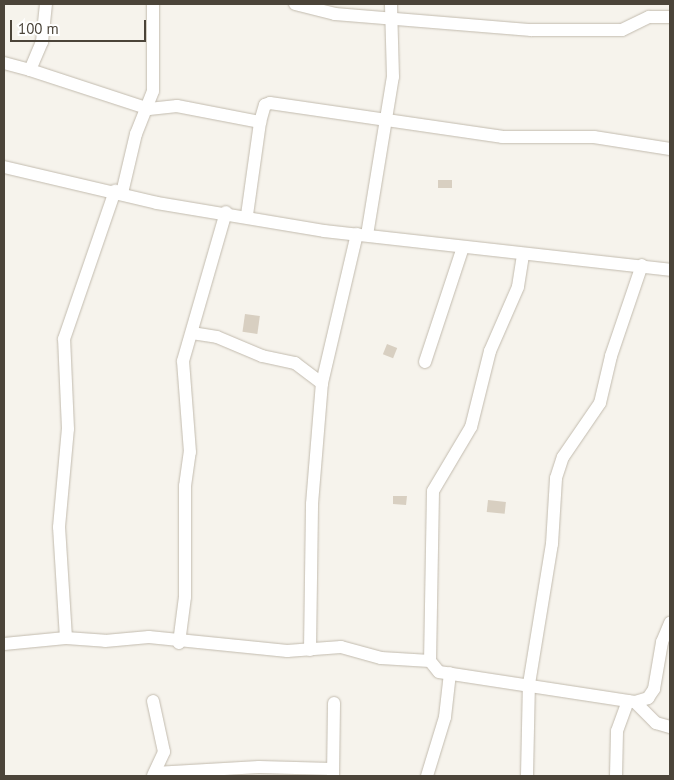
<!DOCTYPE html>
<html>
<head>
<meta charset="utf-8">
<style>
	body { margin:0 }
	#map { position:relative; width:674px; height:780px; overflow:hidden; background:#f6f3ec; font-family:"PT Sans",sans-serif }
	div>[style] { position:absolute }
	.building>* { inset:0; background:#d8cfc1; transform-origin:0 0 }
	.roads { filter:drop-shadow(0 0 1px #c2bbae) drop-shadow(0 0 1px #c2bbae) }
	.minor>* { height:12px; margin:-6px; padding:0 6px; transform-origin:6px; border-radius:6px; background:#fff }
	span { translate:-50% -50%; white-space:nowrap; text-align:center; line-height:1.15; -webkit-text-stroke:4px #fff; paint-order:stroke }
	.frame { position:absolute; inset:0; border:5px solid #4b4439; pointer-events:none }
	.scale { position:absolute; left:10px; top:20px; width:136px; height:22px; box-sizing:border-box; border:2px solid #4b4439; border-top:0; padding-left:6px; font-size:15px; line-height:18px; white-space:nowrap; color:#4b4439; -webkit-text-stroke:4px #fff; paint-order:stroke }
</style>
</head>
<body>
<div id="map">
	<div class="building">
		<div style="left:452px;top:180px;width:8px;height:14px;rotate:90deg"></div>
		<div style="left:245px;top:314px;width:15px;height:18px;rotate:8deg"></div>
		<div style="left:387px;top:344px;width:11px;height:11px;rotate:22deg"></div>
		<div style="clip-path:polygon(393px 496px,407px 496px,406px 505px,393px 504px)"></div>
		<div style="left:488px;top:500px;width:18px;height:12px;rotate:6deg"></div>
	</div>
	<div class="roads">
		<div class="minor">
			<div style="left:295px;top:4px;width:41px;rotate:14deg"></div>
			<div style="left:335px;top:14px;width:197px;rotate:4.7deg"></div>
			<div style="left:531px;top:30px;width:91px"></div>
			<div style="left:622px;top:30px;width:30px;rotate:-26deg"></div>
			<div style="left:649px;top:17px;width:21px"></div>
			<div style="left:4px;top:63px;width:27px;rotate:15deg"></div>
			<div style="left:30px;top:70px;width:30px;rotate:-67deg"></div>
			<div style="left:42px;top:42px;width:38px;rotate:-84deg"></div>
			<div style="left:30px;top:70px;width:125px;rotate:18.1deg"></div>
			<div style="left:149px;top:109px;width:28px;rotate:-6deg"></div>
			<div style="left:177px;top:106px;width:85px;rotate:10.9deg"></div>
			<div style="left:4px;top:167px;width:157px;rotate:13.2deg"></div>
			<div style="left:157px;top:203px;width:169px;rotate:9.5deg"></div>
			<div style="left:324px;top:231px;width:348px;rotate:6.4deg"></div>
			<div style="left:122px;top:193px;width:61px;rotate:-76.7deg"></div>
			<div style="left:136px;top:134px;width:46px;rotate:-68.4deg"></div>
			<div style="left:153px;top:91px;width:87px;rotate:-90deg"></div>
			<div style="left:247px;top:215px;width:94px;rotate:-82deg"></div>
			<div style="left:260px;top:122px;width:18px;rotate:-74deg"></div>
			<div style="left:265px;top:105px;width:5px;rotate:-22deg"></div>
			<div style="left:270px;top:103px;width:234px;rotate:8.3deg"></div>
			<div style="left:502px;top:137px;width:92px"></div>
			<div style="left:594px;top:137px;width:77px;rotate:9deg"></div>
			<div style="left:367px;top:235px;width:160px;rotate:-80.7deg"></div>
			<div style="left:393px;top:77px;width:73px;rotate:-91.6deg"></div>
			<div style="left:523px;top:255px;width:32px;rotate:99deg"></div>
			<div style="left:518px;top:287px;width:70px;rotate:113.6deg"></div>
			<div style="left:490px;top:351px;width:78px;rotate:104deg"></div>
			<div style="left:471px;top:427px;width:74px;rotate:120.7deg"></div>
			<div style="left:433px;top:491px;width:170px;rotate:91deg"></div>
			<div style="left:430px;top:661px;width:14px;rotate:51deg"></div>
			<div style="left:439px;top:672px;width:198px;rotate:8.7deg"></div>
			<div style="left:635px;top:702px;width:30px;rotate:45deg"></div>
			<div style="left:656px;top:723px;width:15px;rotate:16deg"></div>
			<div style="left:192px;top:333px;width:25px;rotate:9deg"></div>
			<div style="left:217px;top:337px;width:49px;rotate:22.9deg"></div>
			<div style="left:262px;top:356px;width:34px;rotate:12deg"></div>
			<div style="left:295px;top:363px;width:34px;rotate:37deg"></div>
			<div style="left:425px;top:362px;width:121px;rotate:-71.7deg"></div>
			<div style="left:66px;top:638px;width:39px;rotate:4deg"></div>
			<div style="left:105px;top:641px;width:44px;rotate:-5.2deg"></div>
			<div style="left:149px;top:637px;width:139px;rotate:5.8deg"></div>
			<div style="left:287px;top:651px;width:54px;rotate:-4.2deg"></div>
			<div style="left:341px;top:647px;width:41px;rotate:15.4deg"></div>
			<div style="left:381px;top:658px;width:49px;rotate:3.5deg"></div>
			<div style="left:179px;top:643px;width:46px;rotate:-82.6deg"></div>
			<div style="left:185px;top:597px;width:111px;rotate:-90deg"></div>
			<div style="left:185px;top:486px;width:34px;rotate:-82deg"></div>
			<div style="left:190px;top:452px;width:91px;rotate:-94.4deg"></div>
			<div style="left:183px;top:361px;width:155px;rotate:-73.9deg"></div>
			<div style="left:4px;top:644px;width:62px;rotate:-5.5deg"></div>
			<div style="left:66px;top:638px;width:111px;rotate:-93.6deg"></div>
			<div style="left:59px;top:527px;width:98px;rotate:-84.8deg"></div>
			<div style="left:68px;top:429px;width:90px;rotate:-92.5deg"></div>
			<div style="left:64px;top:339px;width:157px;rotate:-71deg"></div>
			<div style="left:310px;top:650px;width:146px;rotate:-89.2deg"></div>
			<div style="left:312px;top:504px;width:121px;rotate:-85.3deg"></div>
			<div style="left:322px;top:383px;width:153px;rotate:-76.8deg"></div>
			<div style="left:153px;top:701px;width:52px;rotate:77.8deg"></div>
			<div style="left:164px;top:752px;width:26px;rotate:115deg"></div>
			<div style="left:635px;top:702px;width:14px;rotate:-17deg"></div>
			<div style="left:648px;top:698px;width:11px;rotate:-56deg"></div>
			<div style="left:654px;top:689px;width:48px;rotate:-80.3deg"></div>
			<div style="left:662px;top:642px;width:21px;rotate:-67deg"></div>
			<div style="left:155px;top:773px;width:104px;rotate:-3.3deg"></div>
			<div style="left:259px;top:767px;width:73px;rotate:1.6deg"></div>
			<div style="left:333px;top:776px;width:73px;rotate:-89.2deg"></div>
			<div style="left:427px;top:776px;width:62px;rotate:-73deg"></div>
			<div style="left:445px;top:717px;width:44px;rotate:-83.5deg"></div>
			<div style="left:527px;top:776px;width:92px;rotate:-88.8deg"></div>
			<div style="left:529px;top:684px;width:142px;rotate:-80.7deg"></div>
			<div style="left:552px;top:544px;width:66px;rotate:-86.5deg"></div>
			<div style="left:556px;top:478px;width:22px;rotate:-72deg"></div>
			<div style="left:563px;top:457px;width:65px;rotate:-55.6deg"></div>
			<div style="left:600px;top:403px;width:48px;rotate:-76.8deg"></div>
			<div style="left:611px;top:356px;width:96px;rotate:-71.2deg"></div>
			<div style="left:616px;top:776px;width:45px;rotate:-88.7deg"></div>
			<div style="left:617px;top:731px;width:32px;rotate:-70deg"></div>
		</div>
	</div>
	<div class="frame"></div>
	<div class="scale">100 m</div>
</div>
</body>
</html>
